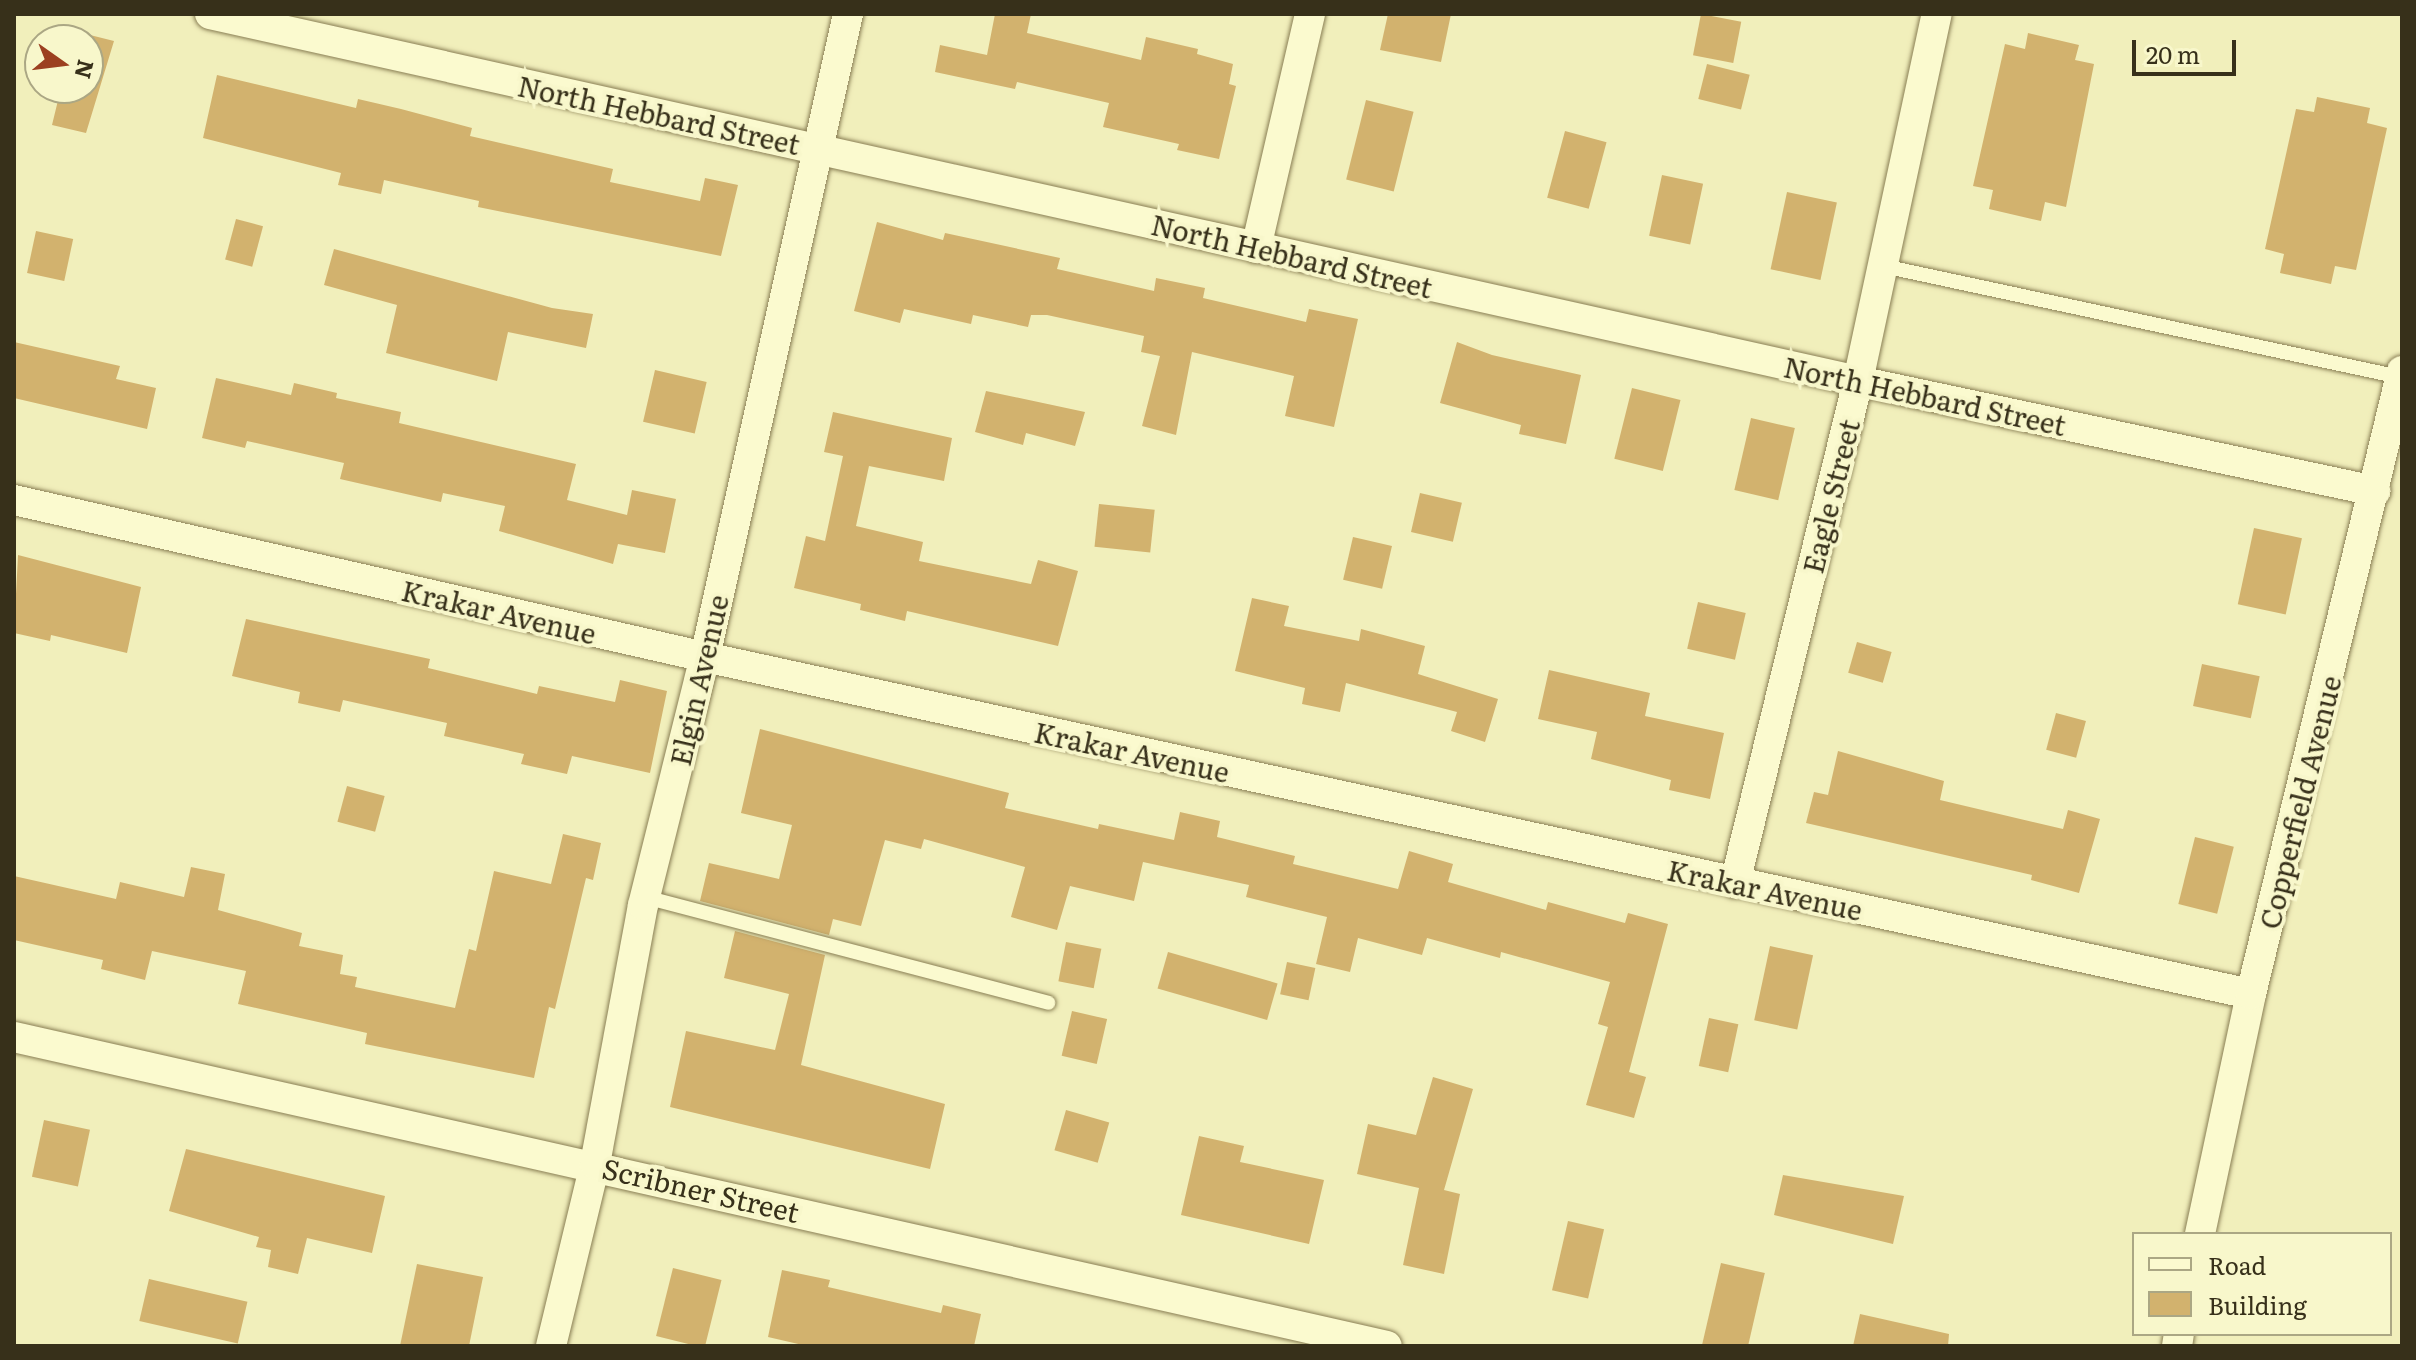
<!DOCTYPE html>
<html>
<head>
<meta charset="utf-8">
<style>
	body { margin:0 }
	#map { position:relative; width:2416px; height:1360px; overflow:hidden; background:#f1efbb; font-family:Literata,serif }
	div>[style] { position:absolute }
	.building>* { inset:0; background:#d2b26e; transform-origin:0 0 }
	.roads { filter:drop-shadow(0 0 2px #897e54) drop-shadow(0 0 2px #897e54) }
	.lane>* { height:14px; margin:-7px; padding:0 7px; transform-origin:7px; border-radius:7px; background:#fbfacf }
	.street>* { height:30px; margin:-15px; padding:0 15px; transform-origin:15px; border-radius:15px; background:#fbfacf }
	span { translate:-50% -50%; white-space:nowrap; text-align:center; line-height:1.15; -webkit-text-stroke:8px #f8f7cb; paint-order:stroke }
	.street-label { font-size:28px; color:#37301a }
	.frame { position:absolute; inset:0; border:16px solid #37301a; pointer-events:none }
	.legend { position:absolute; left:2132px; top:1232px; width:260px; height:104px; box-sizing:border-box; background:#f8f7cb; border:2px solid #aba784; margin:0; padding:10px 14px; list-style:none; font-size:24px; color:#37301a }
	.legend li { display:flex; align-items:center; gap:16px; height:40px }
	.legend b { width:40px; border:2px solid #aba784 }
	.north { position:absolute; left:24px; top:24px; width:80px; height:80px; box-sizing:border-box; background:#f8f7cb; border:2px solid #aba784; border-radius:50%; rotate:104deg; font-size:22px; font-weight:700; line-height:32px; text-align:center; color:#37301a }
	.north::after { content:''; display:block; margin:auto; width:28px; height:36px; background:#9c4020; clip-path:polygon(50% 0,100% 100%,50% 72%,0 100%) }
	.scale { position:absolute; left:2132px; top:40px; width:104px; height:36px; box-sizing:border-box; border:4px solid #37301a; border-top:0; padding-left:10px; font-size:24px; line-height:28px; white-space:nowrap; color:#37301a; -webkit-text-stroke:6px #f8f7cb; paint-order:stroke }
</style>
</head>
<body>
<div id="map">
	<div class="building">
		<div style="clip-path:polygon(995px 14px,1031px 14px,1027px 33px,1141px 60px,1146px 37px,1198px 49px,1197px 54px,1233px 64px,1229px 84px,1236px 86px,1219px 159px,1177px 150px,1179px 144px,1103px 127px,1109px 103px,1017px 82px,1015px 89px,935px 72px,940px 45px,987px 55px)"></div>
		<div style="clip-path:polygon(1388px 14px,1451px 14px,1441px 62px,1380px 50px)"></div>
		<div style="left:1701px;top:14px;width:41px;height:42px;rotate:11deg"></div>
		<div style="clip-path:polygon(74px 31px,114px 41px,86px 133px,52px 125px,61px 88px,88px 88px,88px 40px,72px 40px)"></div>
		<div style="clip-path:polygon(2028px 33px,2079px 45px,2075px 60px,2094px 64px,2066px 207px,2045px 202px,2041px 221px,1989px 209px,1993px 190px,1973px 186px,2005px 44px,2025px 49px)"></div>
		<div style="left:1707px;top:64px;width:44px;height:36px;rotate:14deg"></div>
		<div style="clip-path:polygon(217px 75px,356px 108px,358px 99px,401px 109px,472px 128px,470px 136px,613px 169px,610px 182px,700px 201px,705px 178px,738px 185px,721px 256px,478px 207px,479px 201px,384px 180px,381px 194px,338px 185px,341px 173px,203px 138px)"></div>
		<div style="clip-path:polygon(2317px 97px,2370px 108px,2367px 123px,2387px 128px,2356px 270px,2335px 266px,2331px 284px,2280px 273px,2284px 254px,2265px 249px,2296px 109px,2314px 112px)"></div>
		<div style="left:1366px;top:100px;width:49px;height:82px;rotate:14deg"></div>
		<div style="left:1565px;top:131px;width:43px;height:69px;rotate:15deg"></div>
		<div style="left:1662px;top:175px;width:42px;height:62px;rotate:12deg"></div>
		<div style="left:1787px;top:192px;width:51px;height:79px;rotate:12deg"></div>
		<div style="left:236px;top:219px;width:28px;height:42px;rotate:15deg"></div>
		<div style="clip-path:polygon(877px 222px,943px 240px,945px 233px,1060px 258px,1057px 269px,1154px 291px,1156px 278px,1205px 288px,1203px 298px,1306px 322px,1309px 309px,1358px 319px,1334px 427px,1285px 416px,1294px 376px,1192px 352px,1176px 435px,1142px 426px,1160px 356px,1141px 352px,1144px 336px,1047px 315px,1031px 315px,1028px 327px,973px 315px,971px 324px,904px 309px,900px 323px,854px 311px)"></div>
		<div style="left:36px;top:231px;width:38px;height:43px;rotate:12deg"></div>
		<div style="clip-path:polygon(334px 249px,552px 308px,593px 314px,586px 348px,508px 332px,497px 381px,386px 353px,397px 305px,324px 285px)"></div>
		<div style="clip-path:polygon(14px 342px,120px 366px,116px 379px,156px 388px,147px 429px,14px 398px)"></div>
		<div style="clip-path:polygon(1457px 342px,1492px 355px,1581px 375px,1566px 444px,1519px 434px,1521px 425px,1440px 403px)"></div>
		<div style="left:655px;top:370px;width:53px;height:53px;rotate:13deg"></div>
		<div style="clip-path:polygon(216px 378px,291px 395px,294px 383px,337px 393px,336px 398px,401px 412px,399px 423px,576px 464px,567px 500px,627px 515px,632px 490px,676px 499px,665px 553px,618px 544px,613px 564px,499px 531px,505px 506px,443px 493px,441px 502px,340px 479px,344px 463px,247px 441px,245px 448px,202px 438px)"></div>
		<div style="left:1632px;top:388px;width:50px;height:73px;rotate:14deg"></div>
		<div style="clip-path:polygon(986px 391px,1085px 412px,1075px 446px,1026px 433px,1023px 445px,975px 432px)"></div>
		<div style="clip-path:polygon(833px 412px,952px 438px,944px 481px,869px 466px,856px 526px,923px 542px,919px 561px,1031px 584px,1038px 560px,1078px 571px,1058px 646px,907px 611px,905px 621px,860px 610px,861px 604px,794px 588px,806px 536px,825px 541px,843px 456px,824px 452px)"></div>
		<div style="left:1751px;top:418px;width:45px;height:74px;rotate:13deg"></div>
		<div style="left:1420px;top:493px;width:43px;height:40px;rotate:13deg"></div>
		<div style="left:1099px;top:504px;width:56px;height:43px;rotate:6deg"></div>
		<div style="left:2254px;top:528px;width:49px;height:78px;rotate:12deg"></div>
		<div style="left:1353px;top:537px;width:40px;height:44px;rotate:13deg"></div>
		<div style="clip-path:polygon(18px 555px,141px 587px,127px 653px,51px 635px,50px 641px,14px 633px)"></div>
		<div style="clip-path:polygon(1252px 598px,1289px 606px,1284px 626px,1359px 641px,1361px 629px,1425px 646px,1418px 674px,1498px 699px,1485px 742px,1451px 731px,1457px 712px,1346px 683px,1340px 712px,1302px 704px,1305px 688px,1235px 671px)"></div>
		<div style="left:1698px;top:602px;width:49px;height:48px;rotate:13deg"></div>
		<div style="clip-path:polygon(246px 619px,430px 659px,428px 668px,537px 694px,539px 686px,615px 702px,620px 680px,667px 691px,650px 773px,572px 756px,567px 774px,521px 764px,524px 754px,444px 736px,447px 723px,343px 700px,340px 712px,298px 703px,300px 692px,232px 676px)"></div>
		<div style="left:1857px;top:642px;width:36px;height:32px;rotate:16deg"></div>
		<div style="left:2202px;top:664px;width:59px;height:43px;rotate:12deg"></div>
		<div style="clip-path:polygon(1549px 670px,1650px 693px,1645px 716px,1724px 733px,1710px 799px,1669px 790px,1671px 780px,1591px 759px,1597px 732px,1538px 719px)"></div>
		<div style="left:2056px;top:713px;width:31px;height:38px;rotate:15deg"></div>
		<div style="clip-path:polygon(760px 729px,1009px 793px,1005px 808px,1098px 829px,1099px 824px,1174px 840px,1180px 812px,1220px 821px,1217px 837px,1295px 856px,1293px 864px,1398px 889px,1409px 851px,1453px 864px,1448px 882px,1546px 910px,1548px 902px,1625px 923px,1628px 913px,1668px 924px,1629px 1072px,1646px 1077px,1634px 1118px,1586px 1105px,1608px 1027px,1598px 1024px,1610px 982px,1501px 952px,1500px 958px,1427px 938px,1422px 955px,1358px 938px,1350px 972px,1316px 964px,1327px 917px,1246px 897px,1249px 885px,1143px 862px,1134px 901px,1070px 886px,1057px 930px,1011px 917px,1025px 867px,924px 839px,921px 849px,885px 840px,861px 926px,833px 919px,829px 935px,700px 901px,709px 863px,779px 879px,792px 825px,741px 813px)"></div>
		<div style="clip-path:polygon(1838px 751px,1944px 781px,1940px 800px,2063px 829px,2068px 810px,2100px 819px,2079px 893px,2031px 880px,2032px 875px,1806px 823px,1814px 792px,1828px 795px)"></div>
		<div style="left:347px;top:786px;width:39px;height:37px;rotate:15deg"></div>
		<div style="clip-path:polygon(563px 834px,601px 843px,593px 880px,586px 878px,555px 1009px,549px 1007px,534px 1078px,365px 1044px,367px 1033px,238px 1004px,246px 971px,152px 951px,145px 980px,101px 969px,103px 960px,14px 940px,14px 876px,116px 899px,120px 882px,184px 897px,191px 867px,225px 874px,218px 910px,302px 933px,299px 946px,343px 955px,340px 974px,357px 977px,355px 987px,455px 1008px,469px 949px,476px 951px,494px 871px,551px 884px)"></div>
		<div style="left:2195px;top:837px;width:40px;height:69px;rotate:14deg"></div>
		<div style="clip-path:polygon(735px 931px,825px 955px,801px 1065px,945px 1104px,930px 1169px,670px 1107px,686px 1031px,775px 1050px,789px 994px,724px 978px)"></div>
		<div style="left:1066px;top:942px;width:36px;height:40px;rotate:11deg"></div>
		<div style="left:1770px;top:946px;width:44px;height:76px;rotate:12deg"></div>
		<div style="left:1168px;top:952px;width:114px;height:38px;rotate:16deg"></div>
		<div style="left:1287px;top:962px;width:29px;height:33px;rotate:12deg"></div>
		<div style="left:1072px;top:1011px;width:36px;height:46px;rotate:13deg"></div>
		<div style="left:1709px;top:1018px;width:30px;height:49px;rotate:12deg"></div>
		<div style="clip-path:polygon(1433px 1077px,1473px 1089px,1444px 1190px,1460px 1194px,1444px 1274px,1403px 1265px,1419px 1188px,1357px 1174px,1368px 1124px,1416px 1135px)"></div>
		<div style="left:1066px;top:1110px;width:45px;height:42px;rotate:16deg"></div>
		<div style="left:44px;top:1120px;width:47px;height:58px;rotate:12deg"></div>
		<div style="clip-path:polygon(1199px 1136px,1244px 1146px,1240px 1162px,1324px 1180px,1309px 1244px,1181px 1215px)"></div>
		<div style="clip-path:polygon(186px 1149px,385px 1196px,372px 1253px,307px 1238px,298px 1274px,268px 1267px,271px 1250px,256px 1247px,259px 1237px,169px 1211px)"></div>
		<div style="clip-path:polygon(1783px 1175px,1904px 1196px,1893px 1244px,1774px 1215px)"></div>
		<div style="left:1568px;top:1221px;width:37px;height:71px;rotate:13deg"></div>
		<div style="left:1721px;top:1263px;width:45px;height:85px;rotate:13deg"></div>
		<div style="clip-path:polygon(417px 1264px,483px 1277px,469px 1346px,400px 1346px)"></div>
		<div style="left:673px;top:1268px;width:50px;height:70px;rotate:14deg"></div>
		<div style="clip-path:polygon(782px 1270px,830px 1280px,828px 1287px,941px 1313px,943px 1305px,981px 1314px,974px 1346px,807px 1346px,768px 1337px)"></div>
		<div style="left:149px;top:1279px;width:101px;height:43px;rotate:13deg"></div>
		<div style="clip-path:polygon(1860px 1314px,1949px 1334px,1948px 1346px,1853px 1346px)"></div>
	</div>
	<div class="roads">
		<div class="lane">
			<div style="left:1883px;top:266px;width:529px;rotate:12.12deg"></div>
			<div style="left:645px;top:897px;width:417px;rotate:14.7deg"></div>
		</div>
		<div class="street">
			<div style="left:210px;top:14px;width:1688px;rotate:12.55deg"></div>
			<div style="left:1858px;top:381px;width:529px;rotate:12.01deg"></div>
			<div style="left:1256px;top:248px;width:240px;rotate:-77deg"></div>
			<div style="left:14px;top:500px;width:709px;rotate:12.8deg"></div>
			<div style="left:705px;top:657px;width:1582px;rotate:12.3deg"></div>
			<div style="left:1735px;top:883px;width:517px;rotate:-76.23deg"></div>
			<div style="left:1858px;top:381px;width:375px;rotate:-77.9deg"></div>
			<div style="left:14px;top:1037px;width:1407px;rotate:12.68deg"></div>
			<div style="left:2200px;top:1234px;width:245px;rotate:-78deg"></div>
			<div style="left:2251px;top:994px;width:641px;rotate:-76.38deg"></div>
			<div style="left:551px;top:1346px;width:187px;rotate:-76.4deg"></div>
			<div style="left:595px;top:1164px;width:263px;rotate:-79.5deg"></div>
			<div style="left:643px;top:905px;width:256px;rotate:-76deg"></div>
			<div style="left:705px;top:657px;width:659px;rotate:-77.46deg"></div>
			<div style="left:2177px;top:1346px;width:12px;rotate:-81deg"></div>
		</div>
	</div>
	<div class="street-label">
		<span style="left:659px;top:114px;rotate:12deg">North Hebbard Street</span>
		<span style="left:1292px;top:255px;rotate:13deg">North Hebbard Street</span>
		<span style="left:1925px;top:395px;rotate:12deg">North Hebbard Street</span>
		<span style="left:1830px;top:496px;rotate:-76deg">Eagle Street</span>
		<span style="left:499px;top:611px;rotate:13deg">Krakar Avenue</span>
		<span style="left:698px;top:680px;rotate:-77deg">Elgin Avenue</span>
		<span style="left:1132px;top:751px;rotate:12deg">Krakar Avenue</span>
		<span style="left:2299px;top:802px;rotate:-76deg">Copperfield Avenue</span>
		<span style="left:1765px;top:889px;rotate:12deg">Krakar Avenue</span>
		<span style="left:701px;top:1189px;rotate:13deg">Scribner Street</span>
	</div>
	<div class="frame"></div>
	<ul class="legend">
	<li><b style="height:10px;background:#fbfacf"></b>Road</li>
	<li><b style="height:22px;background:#d2b26e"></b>Building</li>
	</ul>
	<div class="north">N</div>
	<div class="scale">20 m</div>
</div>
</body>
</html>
